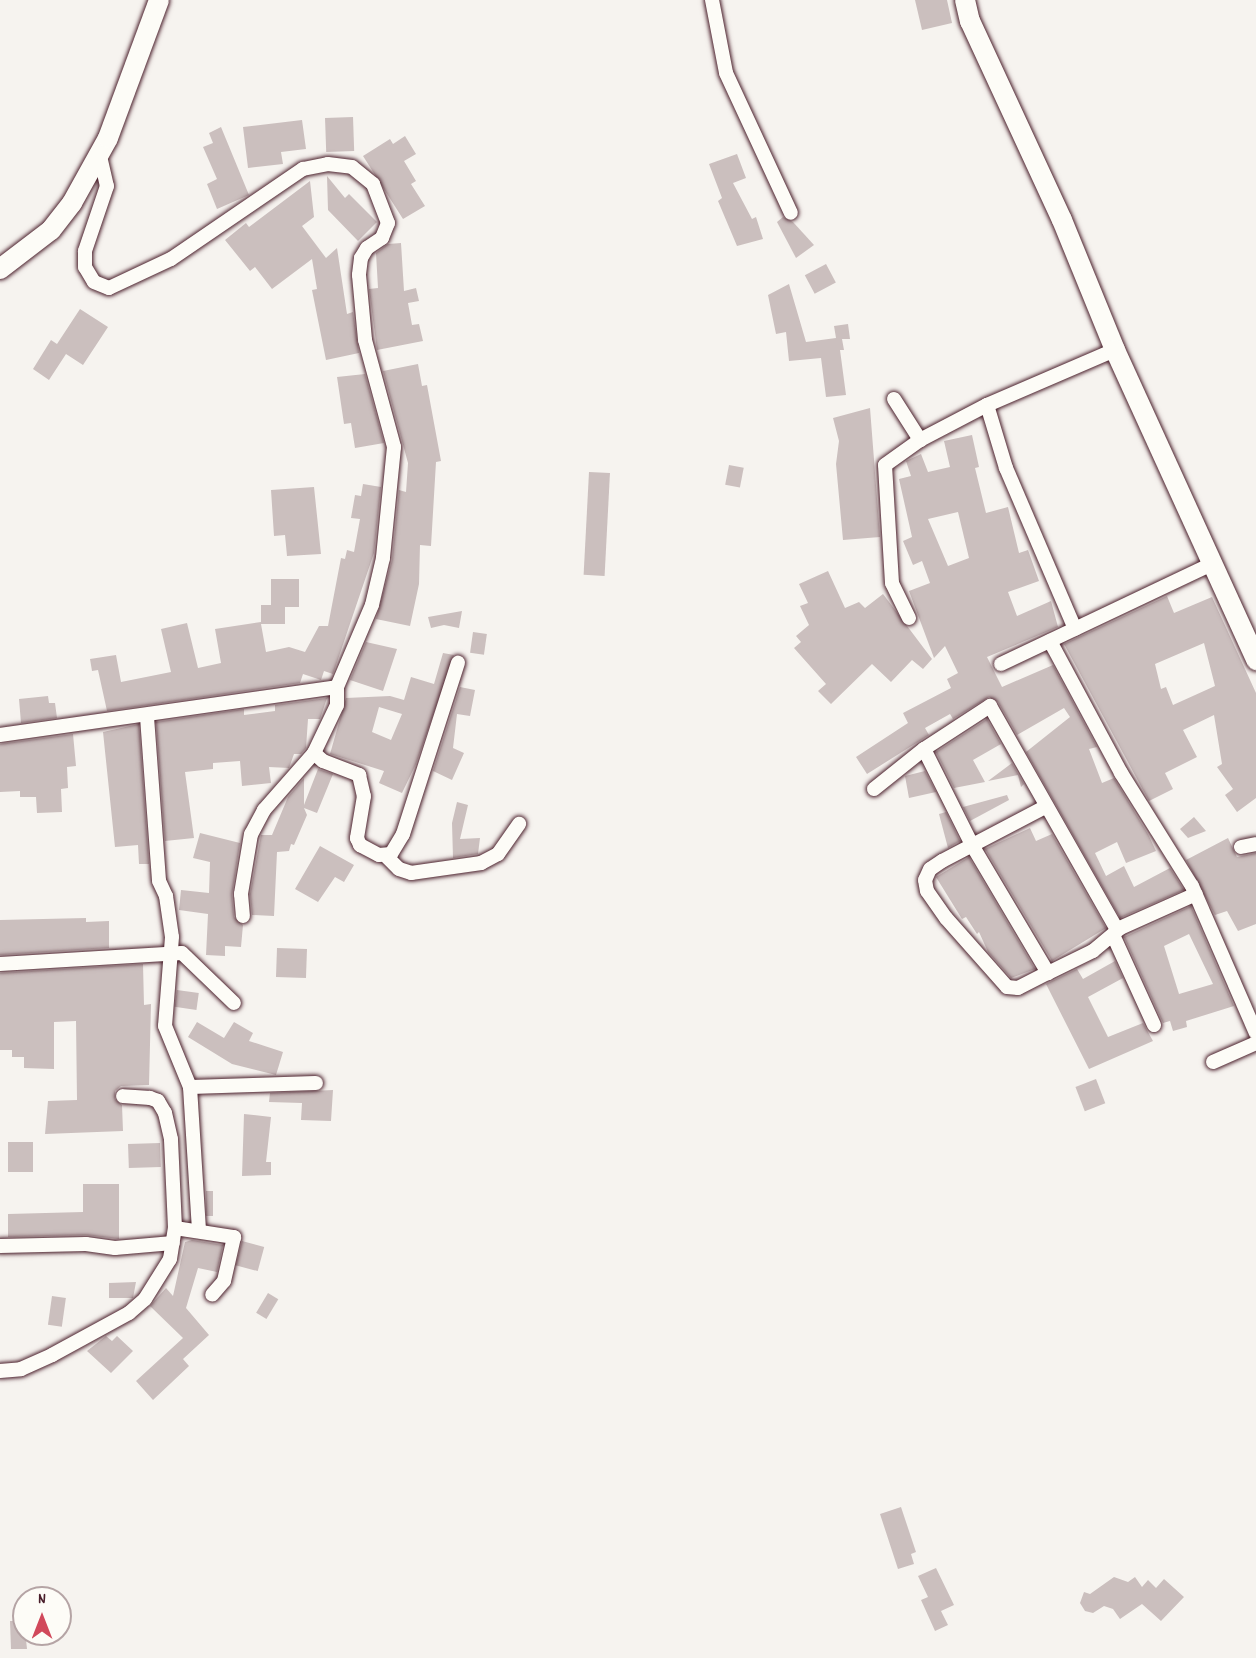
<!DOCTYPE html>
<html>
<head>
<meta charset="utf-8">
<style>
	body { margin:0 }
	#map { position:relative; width:1256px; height:1658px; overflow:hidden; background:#f6f3ef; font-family:Dekko,sans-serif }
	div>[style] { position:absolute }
	.building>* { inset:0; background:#cbbfbe; transform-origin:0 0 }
	.roads { filter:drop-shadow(0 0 2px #4a1f2b) drop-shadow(0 0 2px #4a1f2b) }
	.street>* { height:14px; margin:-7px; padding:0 7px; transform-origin:7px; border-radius:7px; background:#fdfcf7 }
	.secondary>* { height:20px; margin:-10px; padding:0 10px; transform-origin:10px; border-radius:10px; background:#fdfcf7 }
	span { translate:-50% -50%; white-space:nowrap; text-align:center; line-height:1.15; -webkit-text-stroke:5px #fdfcf7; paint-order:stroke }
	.north { position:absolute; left:12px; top:1586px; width:60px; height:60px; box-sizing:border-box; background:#fdfcf7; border:2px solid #b5a4a5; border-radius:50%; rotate:0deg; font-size:16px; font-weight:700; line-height:24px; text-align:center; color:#4a1f2b }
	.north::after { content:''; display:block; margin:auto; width:21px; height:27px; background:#d1495b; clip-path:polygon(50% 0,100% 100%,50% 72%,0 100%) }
</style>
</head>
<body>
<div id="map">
	<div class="building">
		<div style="clip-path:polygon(915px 0,947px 0,952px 23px,922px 30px)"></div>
		<div style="left:353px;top:117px;width:34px;height:28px;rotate:88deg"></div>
		<div style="clip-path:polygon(302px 120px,306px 149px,281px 152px,283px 164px,248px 168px,243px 127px)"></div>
		<div style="clip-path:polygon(221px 127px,249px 195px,217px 209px,207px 184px,217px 179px,203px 147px,213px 143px,209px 133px)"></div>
		<div style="clip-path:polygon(405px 136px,416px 154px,404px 161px,416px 181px,411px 184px,425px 206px,403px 219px,363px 156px,390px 139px,393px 144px)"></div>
		<div style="clip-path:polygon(737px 154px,746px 178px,733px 183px,752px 219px,756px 217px,763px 239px,737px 246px,718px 201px,722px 198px,709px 164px)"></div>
		<div style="clip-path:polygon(327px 176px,345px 198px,349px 194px,377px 222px,358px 241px,328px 210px)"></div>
		<div style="clip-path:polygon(310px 181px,314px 217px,302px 226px,326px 258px,337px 248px,347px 314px,353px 312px,359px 353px,326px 360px,312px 290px,317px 289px,312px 259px,272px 289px,255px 267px,250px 271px,225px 240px,246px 223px,249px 227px)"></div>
		<div style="clip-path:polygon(783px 217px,793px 222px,814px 245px,796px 258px,777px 222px)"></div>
		<div style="clip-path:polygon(401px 243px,404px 291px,416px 288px,419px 301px,408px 303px,412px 325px,419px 324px,423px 341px,377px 350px,369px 289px,378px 288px,376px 253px,388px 244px)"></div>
		<div style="left:826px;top:264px;width:21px;height:24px;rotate:62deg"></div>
		<div style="clip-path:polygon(789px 284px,806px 342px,836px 338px,834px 326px,848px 324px,850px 339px,842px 339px,844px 350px,840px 350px,846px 395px,826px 397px,821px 358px,789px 361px,786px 332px,776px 334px,768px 295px)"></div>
		<div style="clip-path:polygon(80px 309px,108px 327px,83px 365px,66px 354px,49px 380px,33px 369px,51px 340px,57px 344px)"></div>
		<div style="clip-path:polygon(418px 364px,422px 386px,427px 385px,441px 461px,436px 462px,431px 546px,420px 545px,419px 584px,410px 626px,376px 619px,392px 560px,399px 490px,406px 492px,408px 463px,383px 371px)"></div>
		<div style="clip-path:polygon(365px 374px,384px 443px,355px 448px,351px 423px,344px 424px,337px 377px)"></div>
		<div style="clip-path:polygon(870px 408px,880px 537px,843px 540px,836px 464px,839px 441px,833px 418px)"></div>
		<div style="clip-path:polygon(evenodd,972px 435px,979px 467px,975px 468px,986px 513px,1008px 507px,1019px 553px,1028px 550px,1039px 581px,1008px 592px,1017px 616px,1051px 601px,1058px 627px,987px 657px,1002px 687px,1053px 665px,1097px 747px,1089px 749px,1102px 783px,1114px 778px,1148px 834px,1156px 851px,1126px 863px,1117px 842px,1095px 853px,1106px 876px,1124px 866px,1134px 887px,1170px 868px,1184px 890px,1120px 918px,1026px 752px,1070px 717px,1064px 708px,1017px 735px,998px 702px,989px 697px,953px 719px,950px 714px,925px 728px,929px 735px,867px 774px,856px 757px,908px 723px,903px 713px,951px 688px,947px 679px,958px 673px,945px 646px,934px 658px,909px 591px,930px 583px,922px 561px,913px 565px,903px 541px,912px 537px,899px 479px,911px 476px,906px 461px,921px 454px,928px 472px,950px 467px,944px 441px,972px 435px,958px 512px,969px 558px,948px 566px,928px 519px,958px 512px)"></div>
		<div style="left:729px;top:465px;width:15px;height:20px;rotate:11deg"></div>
		<div style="left:589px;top:472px;width:21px;height:103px;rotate:3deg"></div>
		<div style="clip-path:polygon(363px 484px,381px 487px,374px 553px,333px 674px,324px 671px,321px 680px,303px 674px,300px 683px,107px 711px,98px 670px,92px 671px,90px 659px,116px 655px,121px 682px,171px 672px,161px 629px,187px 623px,198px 668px,221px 663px,215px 629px,261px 622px,261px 605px,271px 605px,271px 579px,299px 579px,299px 607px,285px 607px,285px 624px,261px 624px,266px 652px,289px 647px,305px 652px,319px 626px,328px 626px,341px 558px,345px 559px,347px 550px,354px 552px,360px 519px,351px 518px,355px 495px,361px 496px)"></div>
		<div style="clip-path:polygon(314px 487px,321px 554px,287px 556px,285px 535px,274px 536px,271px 490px)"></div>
		<div style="clip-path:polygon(828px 571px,845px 608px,859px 602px,865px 608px,883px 594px,932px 659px,923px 669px,912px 660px,891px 682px,872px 664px,831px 704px,818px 691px,826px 684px,794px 648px,801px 642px,796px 636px,809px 625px,800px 606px,808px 603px,799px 584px)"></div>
		<div style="clip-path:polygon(evenodd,1167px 596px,1174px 613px,1212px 597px,1256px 693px,1256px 798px,1237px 812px,1225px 795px,1233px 789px,1217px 767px,1222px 764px,1214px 715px,1183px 730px,1197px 757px,1165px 773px,1173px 789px,1149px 801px,1064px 644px,1167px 596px,1204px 643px,1215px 686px,1173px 705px,1166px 687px,1161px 689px,1155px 664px,1204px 643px)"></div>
		<div style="clip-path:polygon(462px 611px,459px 628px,444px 625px,431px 628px,428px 617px)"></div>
		<div style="left:473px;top:632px;width:14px;height:21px;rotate:8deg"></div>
		<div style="clip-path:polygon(366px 642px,397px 649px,383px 691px,350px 680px)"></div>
		<div style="clip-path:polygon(evenodd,443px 653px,454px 655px,416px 764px,402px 793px,379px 783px,384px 771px,330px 754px,346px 698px,390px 696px,404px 700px,411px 677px,434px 684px,443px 653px,379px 707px,402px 714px,391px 740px,372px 732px,379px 707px)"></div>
		<div style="clip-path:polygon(460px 687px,475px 690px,470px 716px,457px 714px,453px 748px,464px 753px,452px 780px,433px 771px)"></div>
		<div style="clip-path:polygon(48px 696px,49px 703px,55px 703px,57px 718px,21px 723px,19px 699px)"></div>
		<div style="clip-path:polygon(327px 698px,320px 719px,308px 719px,306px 748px,301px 754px,294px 754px,289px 768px,269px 767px,271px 783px,242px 786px,240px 761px,213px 763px,213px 769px,185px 772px,194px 838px,165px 841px,156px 722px,244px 709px,244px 715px,275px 711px,275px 705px)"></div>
		<div style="clip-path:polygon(987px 719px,1001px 744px,973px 760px,985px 782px,954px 788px,936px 752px)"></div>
		<div style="clip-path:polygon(139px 724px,149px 864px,139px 864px,138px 845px,115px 847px,103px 732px)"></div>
		<div style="clip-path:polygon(73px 734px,76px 766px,67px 767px,68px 788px,61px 789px,62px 812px,37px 813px,36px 797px,20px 797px,20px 791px,0 792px,0 744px)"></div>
		<div style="clip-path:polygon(1012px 763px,1024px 784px,1021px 787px,1018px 775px,988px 781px)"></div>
		<div style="clip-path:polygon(318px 769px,333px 774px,317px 813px,304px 808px,307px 815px,294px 845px,291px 844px,289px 851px,277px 852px,274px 916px,252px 915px,250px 894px,261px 835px,272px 835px,288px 797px,304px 778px,304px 805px)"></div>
		<div style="clip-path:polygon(925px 771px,936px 792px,909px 798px,905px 776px)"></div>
		<div style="clip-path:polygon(1007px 795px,1009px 800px,970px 821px,963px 807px)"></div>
		<div style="clip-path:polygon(457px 802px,468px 805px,460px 839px,480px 838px,478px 854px,453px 858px,452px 823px)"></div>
		<div style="clip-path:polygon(946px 812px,960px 841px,948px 848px,939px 814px)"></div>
		<div style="clip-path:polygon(1194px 817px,1206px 831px,1188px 838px,1180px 829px)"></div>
		<div style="clip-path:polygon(1030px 828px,1036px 841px,1052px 834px,1106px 928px,1052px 961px,985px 849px)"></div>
		<div style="clip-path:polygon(200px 833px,240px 843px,232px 895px,234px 917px,243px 925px,241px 947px,225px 946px,225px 956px,206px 955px,208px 914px,179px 910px,181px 890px,209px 893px,210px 862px,193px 858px)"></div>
		<div style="clip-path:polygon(1228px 838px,1237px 857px,1256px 853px,1256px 924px,1238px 931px,1227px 911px,1215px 915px,1186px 860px)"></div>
		<div style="clip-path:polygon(320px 846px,354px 865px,344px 882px,335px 877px,318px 902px,295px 889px)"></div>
		<div style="clip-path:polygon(969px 857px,1035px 969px,1011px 978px,988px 952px,979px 932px,977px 934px,966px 917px,962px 919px,936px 877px)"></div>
		<div style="clip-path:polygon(evenodd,1191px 906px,1234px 1006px,1186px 1021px,1187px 1027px,1173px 1031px,1170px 1021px,1163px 1023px,1124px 937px,1191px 906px,1189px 934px,1213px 984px,1179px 994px,1164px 946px,1189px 934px)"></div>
		<div style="clip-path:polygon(86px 918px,86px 922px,109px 921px,109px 948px,0 955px,0 920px)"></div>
		<div style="left:277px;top:948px;width:30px;height:29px;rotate:2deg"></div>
		<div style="clip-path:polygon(1115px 961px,1123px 978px,1088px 997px,1108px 1037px,1143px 1023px,1153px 1041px,1089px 1069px,1046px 984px,1077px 969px,1083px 979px)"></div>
		<div style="clip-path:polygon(143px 964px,144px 1005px,151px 1004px,149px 1085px,121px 1086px,115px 1091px,115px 1099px,122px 1105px,123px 1131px,45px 1134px,48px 1101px,77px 1100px,76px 1021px,54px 1022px,54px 1069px,24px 1068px,24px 1057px,12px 1057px,12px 1050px,0 1050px,0 973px)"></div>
		<div style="left:177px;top:990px;width:22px;height:17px;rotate:8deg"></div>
		<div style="clip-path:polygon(197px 1022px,224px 1038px,234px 1022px,253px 1033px,249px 1041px,283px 1052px,276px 1075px,232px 1064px,188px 1037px)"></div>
		<div style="left:1096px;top:1079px;width:26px;height:22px;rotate:69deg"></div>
		<div style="clip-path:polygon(333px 1090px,331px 1121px,301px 1120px,302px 1103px,269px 1102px,270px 1093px)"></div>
		<div style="clip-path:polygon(244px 1114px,271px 1117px,266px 1162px,271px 1162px,271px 1175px,242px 1176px)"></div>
		<div style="left:33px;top:1142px;width:30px;height:25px;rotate:90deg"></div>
		<div style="left:160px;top:1143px;width:24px;height:32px;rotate:88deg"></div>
		<div style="clip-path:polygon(83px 1184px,119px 1184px,119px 1239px,86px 1235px,8px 1237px,8px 1214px,83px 1212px)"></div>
		<div style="left:206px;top:1191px;width:7px;height:25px"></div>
		<div style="clip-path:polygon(192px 1240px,223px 1245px,217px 1272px,198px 1268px,186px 1308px,209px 1335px,183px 1359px,189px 1366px,153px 1400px,136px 1381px,183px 1338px,150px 1306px,166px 1288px,173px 1296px,185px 1242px)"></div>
		<div style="left:242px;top:1241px;width:23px;height:25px;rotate:15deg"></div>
		<div style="clip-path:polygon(136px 1282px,133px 1298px,109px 1298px,109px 1283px)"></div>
		<div style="left:268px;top:1293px;width:12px;height:23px;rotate:31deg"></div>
		<div style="left:52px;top:1296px;width:14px;height:29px;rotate:8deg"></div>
		<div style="clip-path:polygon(106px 1336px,112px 1341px,117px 1336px,133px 1351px,111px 1373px,87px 1351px)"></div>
		<div style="clip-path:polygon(901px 1507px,916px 1552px,911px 1554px,914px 1564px,898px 1569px,880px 1514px)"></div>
		<div style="clip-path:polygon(936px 1568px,954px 1605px,941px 1611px,948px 1625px,935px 1631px,921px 1600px,928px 1597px,918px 1576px)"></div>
		<div style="clip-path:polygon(1114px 1577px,1128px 1582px,1135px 1577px,1142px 1587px,1148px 1580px,1156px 1588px,1164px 1579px,1184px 1597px,1161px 1621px,1142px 1604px,1120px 1619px,1113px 1609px,1104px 1606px,1093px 1613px,1085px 1611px,1080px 1603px,1084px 1592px,1090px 1594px)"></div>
		<div style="clip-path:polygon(10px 1621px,24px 1621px,27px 1649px,11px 1649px)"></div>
	</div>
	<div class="roads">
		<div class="street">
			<div style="left:712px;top:0;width:74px;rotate:79.1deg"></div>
			<div style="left:726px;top:73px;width:154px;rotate:65.1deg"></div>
			<div style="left:100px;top:156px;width:31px;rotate:77deg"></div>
			<div style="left:107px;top:186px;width:69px;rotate:108.7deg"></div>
			<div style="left:85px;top:251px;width:16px;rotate:90deg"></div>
			<div style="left:85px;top:267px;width:17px;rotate:59deg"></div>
			<div style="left:94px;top:282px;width:16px;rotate:22deg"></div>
			<div style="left:109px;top:288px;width:68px;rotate:-25.1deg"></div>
			<div style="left:171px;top:259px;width:160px;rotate:-34.3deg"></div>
			<div style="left:303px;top:169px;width:25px;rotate:-11deg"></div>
			<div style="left:328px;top:164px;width:24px;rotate:7deg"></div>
			<div style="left:352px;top:167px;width:27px;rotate:39deg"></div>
			<div style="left:373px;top:184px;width:42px;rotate:69deg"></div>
			<div style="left:388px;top:223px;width:16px;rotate:112deg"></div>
			<div style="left:382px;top:238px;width:18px;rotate:146deg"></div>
			<div style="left:367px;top:248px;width:12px;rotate:121deg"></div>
			<div style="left:361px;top:258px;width:17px;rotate:97deg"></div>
			<div style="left:359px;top:275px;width:65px;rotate:84.7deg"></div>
			<div style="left:365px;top:340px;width:111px;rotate:74.8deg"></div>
			<div style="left:394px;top:447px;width:112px;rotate:95.7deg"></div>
			<div style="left:383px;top:558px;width:48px;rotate:103.2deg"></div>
			<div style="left:372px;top:605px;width:89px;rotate:113.1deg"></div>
			<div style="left:337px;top:687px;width:18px;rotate:90deg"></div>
			<div style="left:337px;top:705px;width:53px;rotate:115.6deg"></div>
			<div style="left:314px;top:753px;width:76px;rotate:131.3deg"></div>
			<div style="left:264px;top:810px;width:27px;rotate:118deg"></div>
			<div style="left:251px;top:834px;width:61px;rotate:99.5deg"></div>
			<div style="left:241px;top:894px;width:22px;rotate:85deg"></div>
			<div style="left:894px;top:399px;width:49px;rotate:57.6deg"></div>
			<div style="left:987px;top:405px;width:66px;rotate:73.2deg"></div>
			<div style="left:1006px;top:468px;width:175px;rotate:66.8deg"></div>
			<div style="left:909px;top:618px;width:39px;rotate:-116deg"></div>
			<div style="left:892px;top:583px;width:118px;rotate:-93.4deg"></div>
			<div style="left:885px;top:465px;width:43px;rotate:-35.5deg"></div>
			<div style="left:920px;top:440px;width:76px;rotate:-27.6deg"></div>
			<div style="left:987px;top:405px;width:139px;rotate:-23.3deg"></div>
			<div style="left:1050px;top:641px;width:150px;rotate:61.7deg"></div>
			<div style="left:1121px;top:773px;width:133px;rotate:57.9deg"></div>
			<div style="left:1192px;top:886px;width:160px;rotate:66.5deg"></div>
			<div style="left:1001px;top:664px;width:233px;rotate:-25.4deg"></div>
			<div style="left:147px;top:717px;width:164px;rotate:85.8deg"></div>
			<div style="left:159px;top:881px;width:17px;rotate:65deg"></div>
			<div style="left:166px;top:896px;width:41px;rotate:81.7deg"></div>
			<div style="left:172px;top:937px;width:89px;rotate:94.5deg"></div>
			<div style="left:165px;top:1026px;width:66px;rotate:67.7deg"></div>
			<div style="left:190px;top:1087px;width:142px;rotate:86.4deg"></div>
			<div style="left:0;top:735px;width:340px;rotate:-8.1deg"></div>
			<div style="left:924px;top:749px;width:107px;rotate:63.4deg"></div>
			<div style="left:972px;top:845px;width:149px;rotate:59.3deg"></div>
			<div style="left:314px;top:753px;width:12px;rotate:42deg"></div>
			<div style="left:323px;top:761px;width:39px;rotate:21deg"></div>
			<div style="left:359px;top:775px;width:22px;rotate:77deg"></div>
			<div style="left:364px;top:796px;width:43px;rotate:99.5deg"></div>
			<div style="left:357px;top:838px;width:8px;rotate:67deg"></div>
			<div style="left:360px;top:845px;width:21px;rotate:28deg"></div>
			<div style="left:379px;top:855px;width:12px;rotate:-5deg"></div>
			<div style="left:391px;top:854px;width:23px;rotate:-59deg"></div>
			<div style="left:403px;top:834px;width:180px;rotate:-72.2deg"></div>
			<div style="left:874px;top:789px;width:64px;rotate:-38.7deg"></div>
			<div style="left:924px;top:749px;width:79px;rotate:-33.1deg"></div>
			<div style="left:990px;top:706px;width:257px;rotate:60.4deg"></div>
			<div style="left:1045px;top:807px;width:116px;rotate:152.3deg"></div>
			<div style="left:942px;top:861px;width:14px;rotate:146deg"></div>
			<div style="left:930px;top:869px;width:12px;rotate:114deg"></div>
			<div style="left:925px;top:880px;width:11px;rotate:80deg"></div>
			<div style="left:927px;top:891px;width:33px;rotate:55deg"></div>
			<div style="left:946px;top:918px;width:92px;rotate:48.5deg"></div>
			<div style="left:1007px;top:987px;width:11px;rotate:5deg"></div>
			<div style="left:1018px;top:988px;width:34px;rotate:-27deg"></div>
			<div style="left:1048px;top:973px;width:50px;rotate:-26.1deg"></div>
			<div style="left:1093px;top:951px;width:35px;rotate:-40deg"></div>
			<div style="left:1120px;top:928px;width:83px;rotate:-24.1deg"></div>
			<div style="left:1241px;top:847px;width:15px;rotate:-11deg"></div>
			<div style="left:386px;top:856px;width:18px;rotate:45deg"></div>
			<div style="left:399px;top:869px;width:13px;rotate:18deg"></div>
			<div style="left:411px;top:873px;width:71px;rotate:-8.1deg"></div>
			<div style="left:481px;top:863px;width:19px;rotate:-28deg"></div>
			<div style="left:498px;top:854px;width:37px;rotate:-55deg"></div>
			<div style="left:1113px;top:935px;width:99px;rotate:65.5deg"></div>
			<div style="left:0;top:964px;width:182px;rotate:-3.5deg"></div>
			<div style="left:182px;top:953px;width:72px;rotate:43.9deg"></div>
			<div style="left:1213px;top:1062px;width:47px;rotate:-23.8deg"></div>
			<div style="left:190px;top:1087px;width:126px;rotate:-1.8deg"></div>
			<div style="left:175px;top:1228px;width:60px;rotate:8.7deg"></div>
			<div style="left:234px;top:1237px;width:45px;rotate:102.8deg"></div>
			<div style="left:224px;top:1281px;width:18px;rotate:131deg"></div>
			<div style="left:0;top:1246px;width:86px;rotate:-1.3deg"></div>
			<div style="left:86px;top:1244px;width:29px;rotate:8deg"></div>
			<div style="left:115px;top:1248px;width:58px;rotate:-4.9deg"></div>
			<div style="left:0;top:1371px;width:21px;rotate:-5deg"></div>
			<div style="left:21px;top:1369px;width:34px;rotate:-24deg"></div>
			<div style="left:52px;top:1355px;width:88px;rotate:-28.6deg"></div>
			<div style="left:129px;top:1313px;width:21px;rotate:-41deg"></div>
			<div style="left:145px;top:1299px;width:47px;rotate:-58deg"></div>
			<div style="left:170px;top:1259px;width:31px;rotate:-81deg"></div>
			<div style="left:175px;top:1228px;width:89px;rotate:-92.6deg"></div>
			<div style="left:171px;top:1139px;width:27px;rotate:-103deg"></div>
			<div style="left:165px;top:1113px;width:14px;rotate:-120deg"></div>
			<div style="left:158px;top:1101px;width:9px;rotate:-159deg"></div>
			<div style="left:150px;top:1098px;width:27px;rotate:-176deg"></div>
		</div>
		<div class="secondary">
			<div style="left:965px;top:0;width:22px;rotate:77deg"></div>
			<div style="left:970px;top:21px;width:219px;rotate:65.2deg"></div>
			<div style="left:1062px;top:220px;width:140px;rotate:67.8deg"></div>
			<div style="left:1115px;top:350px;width:341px;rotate:65.5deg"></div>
			<div style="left:0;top:269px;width:64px;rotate:-37.4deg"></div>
			<div style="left:51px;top:230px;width:34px;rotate:-52deg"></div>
			<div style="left:72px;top:203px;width:74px;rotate:-61deg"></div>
			<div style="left:108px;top:138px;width:147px;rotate:-69.7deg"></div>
		</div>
	</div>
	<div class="north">N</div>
</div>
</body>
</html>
